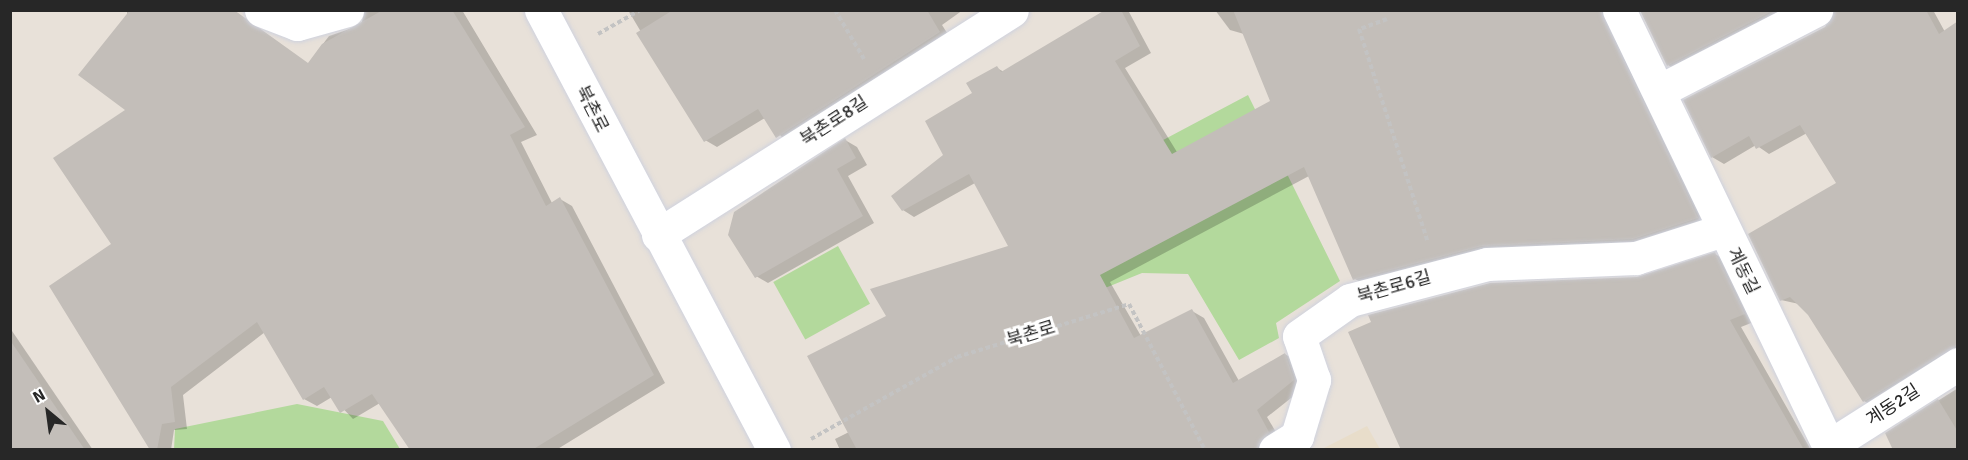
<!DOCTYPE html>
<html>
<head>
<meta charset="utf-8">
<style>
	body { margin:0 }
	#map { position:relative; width:1968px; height:460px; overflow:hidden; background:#e8e1d9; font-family:Signika,"Noto Sans KR",sans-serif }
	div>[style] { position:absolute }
	.education>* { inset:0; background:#e8ddca }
	.green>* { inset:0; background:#b3d99c; transform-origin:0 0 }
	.shadow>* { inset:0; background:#0003 }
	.building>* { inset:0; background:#c3beb9 }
	.path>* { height:4px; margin-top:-2px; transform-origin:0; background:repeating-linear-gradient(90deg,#c3c3c3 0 4.5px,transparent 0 7.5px) }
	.roads { filter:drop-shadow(0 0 2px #cfd2de) drop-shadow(0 0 2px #cfd2de) }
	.minor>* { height:33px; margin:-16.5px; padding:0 16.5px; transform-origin:16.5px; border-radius:16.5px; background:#fff }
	span { translate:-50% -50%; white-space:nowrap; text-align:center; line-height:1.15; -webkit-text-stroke:6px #fff; paint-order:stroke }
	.street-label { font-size:18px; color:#272727 }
	.frame { position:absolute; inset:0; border:12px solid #272727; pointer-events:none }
	.north { position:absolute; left:18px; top:382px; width:60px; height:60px; -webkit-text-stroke:4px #fff; paint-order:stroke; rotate:331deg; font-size:16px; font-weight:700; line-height:24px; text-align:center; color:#272727 }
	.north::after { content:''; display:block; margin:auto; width:21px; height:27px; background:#272727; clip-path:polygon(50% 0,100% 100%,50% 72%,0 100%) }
</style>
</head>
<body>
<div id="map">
	<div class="education">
		<div style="clip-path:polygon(1367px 426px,1380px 449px,1322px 449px)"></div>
	</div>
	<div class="green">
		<div style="clip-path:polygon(1248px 95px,1340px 281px,1276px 323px,1279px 338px,1239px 360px,1188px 274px,1142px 273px,1051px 310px,1016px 218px)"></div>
		<div style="left:838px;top:246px;width:66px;height:74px;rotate:61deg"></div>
		<div style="clip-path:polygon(297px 404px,383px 421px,400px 449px,174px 450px,175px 429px)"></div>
	</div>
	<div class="shadow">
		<div style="clip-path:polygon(127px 10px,231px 10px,305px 68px,329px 36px,361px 25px,365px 10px,462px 10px,537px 135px,521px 142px,552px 203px,560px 199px,572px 206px,665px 383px,556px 450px,411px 450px,380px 403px,353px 419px,332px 397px,317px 406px,304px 399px,265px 332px,183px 395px,187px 429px,174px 430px,171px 450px,151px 450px,113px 245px,127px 110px)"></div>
		<div style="clip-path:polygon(628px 10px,963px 10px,942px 25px,951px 39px,788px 144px,765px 118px,717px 147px,705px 140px)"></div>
		<div style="clip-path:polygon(1108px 10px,1129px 12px,1151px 53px,1125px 68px,1177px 152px,1272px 102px,1244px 34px,1230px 30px,1215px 10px,1614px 10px,1709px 225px,1645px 245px,1366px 285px,1355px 279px,1309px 176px,1110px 282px,1141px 336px,1192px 311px,1204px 318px,1239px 381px,1285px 354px,1296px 361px,1305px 387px,1267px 417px,1280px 439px,1269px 450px,840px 450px,835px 439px,849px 432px,888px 317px,1011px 247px,975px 183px,914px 217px,903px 210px,945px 155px,974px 94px,997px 68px,1004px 72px)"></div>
		<div style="clip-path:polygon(1640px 10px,1803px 10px,1679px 72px,1668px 65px)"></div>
		<div style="clip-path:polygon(1834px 10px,1933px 10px,1945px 32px,1958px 23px,1958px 356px,1876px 408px,1864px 401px,1809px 314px,1799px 304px,1781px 300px,1838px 184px,1807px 133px,1769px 154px,1756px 145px,1724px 164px,1712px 157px,1833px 20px)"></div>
		<div style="clip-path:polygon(845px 140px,857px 147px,867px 165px,848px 176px,874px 223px,768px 283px,756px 276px)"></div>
		<div style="clip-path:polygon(1715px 254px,1727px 261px,1756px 321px,1741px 327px,1811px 450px,1402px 450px,1637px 278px)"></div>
		<div style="clip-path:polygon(10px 328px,93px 450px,10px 450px)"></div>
		<div style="clip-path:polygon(1958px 388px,1958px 450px,1887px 433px)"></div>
	</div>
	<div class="building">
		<div style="clip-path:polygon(130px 10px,234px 10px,308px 63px,322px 44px,383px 10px,452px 10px,525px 127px,510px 135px,546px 206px,560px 197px,654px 375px,532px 450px,410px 450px,372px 394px,340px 413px,324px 387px,303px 400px,257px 322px,171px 387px,175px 422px,162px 424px,157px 450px,150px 450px,49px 286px,111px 244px,53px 158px,125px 110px,78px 75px)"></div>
		<div style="clip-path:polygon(673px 10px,927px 10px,940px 32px,776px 138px,758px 109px,704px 142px,636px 33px)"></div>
		<div style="clip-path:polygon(1105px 10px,1121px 10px,1140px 46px,1115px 61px,1172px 154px,1270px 101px,1233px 10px,1601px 10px,1698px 218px,1633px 239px,1482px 246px,1353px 280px,1304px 167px,1100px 275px,1134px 338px,1192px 309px,1233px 383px,1285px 353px,1294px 380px,1257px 410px,1269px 432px,1256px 450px,857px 450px,807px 356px,886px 316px,870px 289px,1008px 246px,969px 174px,902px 211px,891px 196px,943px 155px,925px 121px,972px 93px,966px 83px,997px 66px,1001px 72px)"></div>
		<div style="clip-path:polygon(1640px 10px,1774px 10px,1667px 66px)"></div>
		<div style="clip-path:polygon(1835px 10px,1926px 10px,1939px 34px,1958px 21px,1958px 345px,1863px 402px,1808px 315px,1790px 297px,1780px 301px,1748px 234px,1836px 183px,1800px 125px,1756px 149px,1749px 136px,1711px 158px,1683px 100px,1825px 27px)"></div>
		<div style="clip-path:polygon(845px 138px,856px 158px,837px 169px,863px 216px,755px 278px,728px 235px,734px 212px)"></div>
		<div style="clip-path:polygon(1715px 252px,1745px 314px,1730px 320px,1804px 450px,1401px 450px,1348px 332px,1371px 322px,1368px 315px,1490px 283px,1637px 277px)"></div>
		<div style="clip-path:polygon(10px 340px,85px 450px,10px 450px)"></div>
		<div style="clip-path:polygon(1938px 399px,1958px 432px,1958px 450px,1893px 450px,1885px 433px)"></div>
	</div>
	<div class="path">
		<div style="left:835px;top:10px;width:57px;rotate:59.4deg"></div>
		<div style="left:1387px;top:19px;width:30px;rotate:160deg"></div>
		<div style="left:1359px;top:29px;width:222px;rotate:72.1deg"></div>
		<div style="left:598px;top:34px;width:48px;rotate:-29.7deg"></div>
		<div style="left:811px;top:439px;width:167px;rotate:-29.3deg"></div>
		<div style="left:957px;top:357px;width:180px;rotate:-17.1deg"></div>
		<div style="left:1129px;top:304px;width:165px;rotate:62.5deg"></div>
	</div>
	<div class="roads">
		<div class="minor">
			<div style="left:261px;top:10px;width:39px;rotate:21deg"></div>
			<div style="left:297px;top:24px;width:52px;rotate:-15.6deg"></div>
			<div style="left:541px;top:10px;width:498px;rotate:62.1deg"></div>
			<div style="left:1619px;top:10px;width:488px;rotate:64.3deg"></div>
			<div style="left:1659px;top:91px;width:177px;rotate:-27.3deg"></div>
			<div style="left:658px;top:235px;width:419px;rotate:-32.4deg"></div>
			<div style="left:1829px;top:446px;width:153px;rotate:-32.4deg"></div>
			<div style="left:1275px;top:450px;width:26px;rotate:-32deg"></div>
			<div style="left:1297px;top:436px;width:59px;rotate:-73.1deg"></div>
			<div style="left:1314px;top:380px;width:46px;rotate:-108.8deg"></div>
			<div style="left:1299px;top:336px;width:62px;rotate:-35.2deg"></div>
			<div style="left:1350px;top:300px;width:142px;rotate:-14.7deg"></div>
			<div style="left:1487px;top:264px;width:149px;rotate:-2.3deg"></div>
			<div style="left:1636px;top:258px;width:91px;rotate:-17.8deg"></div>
		</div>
	</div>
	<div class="street-label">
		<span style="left:592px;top:109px;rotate:63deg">북촌로</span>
		<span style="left:834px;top:121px;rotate:-33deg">북촌로8길</span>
		<span style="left:1743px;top:271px;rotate:64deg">계동길</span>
		<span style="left:1394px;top:287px;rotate:-16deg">북촌로6길</span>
		<span style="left:1031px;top:334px;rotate:-17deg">북촌로</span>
		<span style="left:1893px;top:405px;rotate:-33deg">계동2길</span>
	</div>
	<div class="frame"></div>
	<div class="north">N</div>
</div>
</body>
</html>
